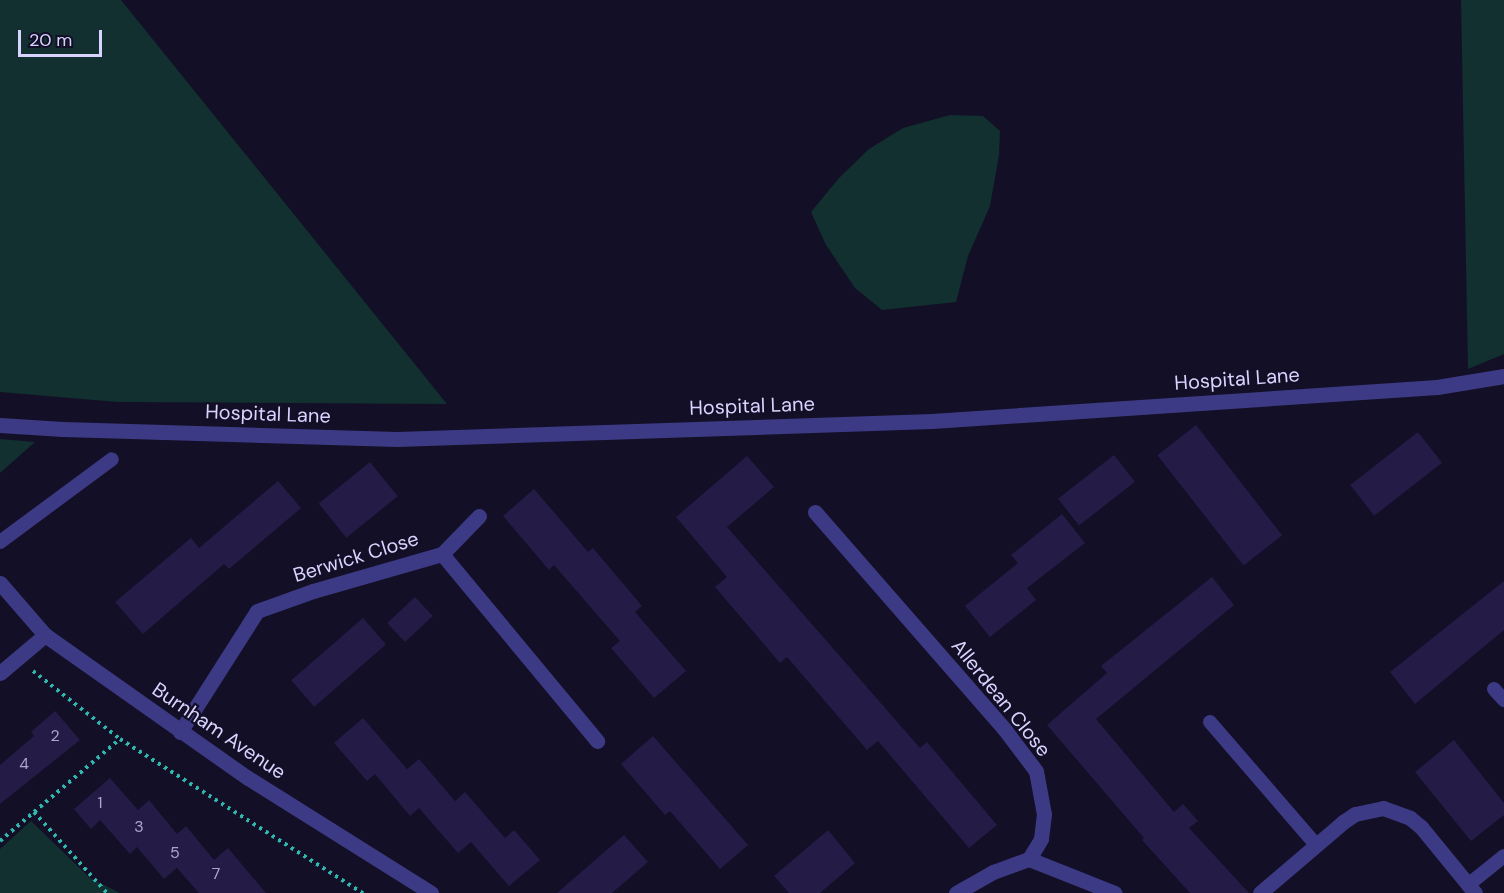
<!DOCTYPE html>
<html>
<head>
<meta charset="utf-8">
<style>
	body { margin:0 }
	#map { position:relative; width:1504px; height:893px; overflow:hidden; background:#130f26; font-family:"DM Sans",sans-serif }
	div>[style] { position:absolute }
	.green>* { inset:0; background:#12302f }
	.building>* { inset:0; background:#241b47; transform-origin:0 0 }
	.path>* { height:4px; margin-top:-2px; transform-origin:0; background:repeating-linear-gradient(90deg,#2fb8b0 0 3px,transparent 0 7.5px) }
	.lane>* { height:14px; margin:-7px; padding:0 7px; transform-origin:7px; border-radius:7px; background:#3d3a85 }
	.street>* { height:15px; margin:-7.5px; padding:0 7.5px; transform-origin:7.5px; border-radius:7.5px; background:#3d3a85 }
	span { translate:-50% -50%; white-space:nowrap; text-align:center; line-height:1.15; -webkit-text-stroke:4.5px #130f26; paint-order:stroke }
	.number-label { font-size:16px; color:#aca6d1 }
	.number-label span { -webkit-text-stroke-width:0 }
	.street-label { font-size:20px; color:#d9d4ff }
	.scale { position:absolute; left:18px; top:30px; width:84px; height:27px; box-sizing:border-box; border:3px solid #d9d4ff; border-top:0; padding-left:8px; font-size:18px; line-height:21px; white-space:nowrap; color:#d9d4ff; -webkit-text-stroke:4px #130f26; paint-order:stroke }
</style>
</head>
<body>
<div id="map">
	<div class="green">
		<div style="clip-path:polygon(0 0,121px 0,447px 404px,118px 402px,0 392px)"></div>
		<div style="clip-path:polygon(1461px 0,1504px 0,1504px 354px,1468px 369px)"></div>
		<div style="clip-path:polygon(950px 115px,983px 116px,1000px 131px,999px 155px,990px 206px,968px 256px,956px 302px,882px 310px,855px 288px,826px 245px,811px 212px,839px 178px,869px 149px,903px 128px)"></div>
		<div style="clip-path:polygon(0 439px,35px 442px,0 473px)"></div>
		<div style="clip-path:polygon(31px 821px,90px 878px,120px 893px,0 893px,0 849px)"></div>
	</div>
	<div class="building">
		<div style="left:1196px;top:425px;width:140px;height:49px;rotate:52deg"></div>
		<div style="left:1418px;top:432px;width:39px;height:86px;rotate:52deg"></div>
		<div style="left:1114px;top:455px;width:34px;height:71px;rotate:52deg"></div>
		<div style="clip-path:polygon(747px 456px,774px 487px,727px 527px,920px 748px,927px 742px,997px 825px,969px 848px,878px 741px,867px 750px,787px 657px,780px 663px,715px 587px,727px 577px,676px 517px)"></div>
		<div style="left:370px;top:462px;width:44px;height:66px;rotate:51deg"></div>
		<div style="clip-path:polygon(278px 481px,301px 508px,229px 569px,224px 564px,143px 634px,115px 602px,191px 538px,199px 548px)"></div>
		<div style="clip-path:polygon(534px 489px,588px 552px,593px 548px,642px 606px,635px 612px,686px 671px,654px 698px,611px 648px,620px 641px,554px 565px,549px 570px,503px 516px)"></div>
		<div style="clip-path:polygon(1062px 514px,1085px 543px,1027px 588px,1036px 600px,990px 637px,965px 606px,1018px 563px,1011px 555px)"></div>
		<div style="clip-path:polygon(1212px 577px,1234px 605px,1096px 719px,1174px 812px,1183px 804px,1198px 821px,1189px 828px,1249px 893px,1190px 893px,1142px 840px,1144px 838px,1047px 725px,1107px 673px,1101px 666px)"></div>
		<div style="clip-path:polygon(1504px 581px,1504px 630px,1415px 704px,1390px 672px)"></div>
		<div style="left:415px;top:597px;width:26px;height:38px;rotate:47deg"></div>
		<div style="left:363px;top:618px;width:35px;height:95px;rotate:49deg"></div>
		<div style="clip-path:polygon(55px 711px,80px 740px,0 804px,0 765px,34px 736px,31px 732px)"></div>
		<div style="clip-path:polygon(363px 718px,407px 769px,419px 759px,455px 801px,465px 792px,505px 838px,514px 830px,540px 860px,509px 886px,471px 842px,458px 853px,419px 808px,410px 816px,375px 774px,367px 781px,334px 743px)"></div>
		<div style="clip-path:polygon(653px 736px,748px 845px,720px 869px,670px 811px,665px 815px,621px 764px)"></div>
		<div style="clip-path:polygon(1454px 740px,1504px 803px,1504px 815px,1471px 841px,1415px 772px)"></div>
		<div style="clip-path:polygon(110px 778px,138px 810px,149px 800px,177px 834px,186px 826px,214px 860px,228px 848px,266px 893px,199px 893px,177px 868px,164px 879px,137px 847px,130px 854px,100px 820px,91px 829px,74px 809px)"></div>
		<div style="clip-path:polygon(828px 830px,855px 863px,820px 893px,789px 893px,774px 876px)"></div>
		<div style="clip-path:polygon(624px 835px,648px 862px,612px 893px,557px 893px)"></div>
	</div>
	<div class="path">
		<div style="left:33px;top:671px;width:110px;rotate:38deg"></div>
		<div style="left:120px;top:739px;width:288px;rotate:32.4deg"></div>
		<div style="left:34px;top:812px;width:109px;rotate:48deg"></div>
		<div style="left:0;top:841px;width:157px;rotate:-40.4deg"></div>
	</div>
	<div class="lane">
		<div style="left:0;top:542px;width:139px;rotate:-36.5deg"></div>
		<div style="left:1494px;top:689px;width:15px;rotate:48deg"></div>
		<div style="left:1210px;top:722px;width:162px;rotate:49.2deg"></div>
		<div style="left:1468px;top:885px;width:46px;rotate:-38.9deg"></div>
	</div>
	<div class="street">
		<div style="left:0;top:425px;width:63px;rotate:3.6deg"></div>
		<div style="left:63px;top:429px;width:334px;rotate:1.7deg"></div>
		<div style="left:397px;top:439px;width:535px;rotate:-1.93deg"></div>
		<div style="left:932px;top:421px;width:506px;rotate:-3.85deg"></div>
		<div style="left:1437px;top:387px;width:68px;rotate:-9.3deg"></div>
		<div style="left:815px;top:512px;width:289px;rotate:48.9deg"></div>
		<div style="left:1005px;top:730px;width:51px;rotate:52.9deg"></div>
		<div style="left:1036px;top:771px;width:44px;rotate:79.5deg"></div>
		<div style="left:1044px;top:814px;width:25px;rotate:97deg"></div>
		<div style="left:1041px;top:839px;width:23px;rotate:121deg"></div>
		<div style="left:1029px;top:859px;width:92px;rotate:21.6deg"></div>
		<div style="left:442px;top:554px;width:53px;rotate:-45.8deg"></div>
		<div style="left:0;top:583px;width:69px;rotate:49.1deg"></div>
		<div style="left:45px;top:635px;width:248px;rotate:35.2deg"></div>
		<div style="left:248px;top:778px;width:216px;rotate:32.1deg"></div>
		<div style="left:0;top:673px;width:59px;rotate:-40.2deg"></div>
		<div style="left:180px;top:732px;width:143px;rotate:-57.5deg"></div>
		<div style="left:257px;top:611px;width:59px;rotate:-19.7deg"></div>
		<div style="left:313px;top:591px;width:134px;rotate:-16deg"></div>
		<div style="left:442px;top:554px;width:243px;rotate:50.3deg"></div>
		<div style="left:956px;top:893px;width:43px;rotate:-29.6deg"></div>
		<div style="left:993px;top:872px;width:38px;rotate:-20deg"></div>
		<div style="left:1260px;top:893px;width:109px;rotate:-40.5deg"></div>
		<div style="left:1343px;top:822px;width:14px;rotate:-34deg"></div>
		<div style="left:1355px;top:814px;width:29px;rotate:-12deg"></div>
		<div style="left:1383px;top:808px;width:29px;rotate:20deg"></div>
		<div style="left:1410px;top:818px;width:14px;rotate:39deg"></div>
		<div style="left:1421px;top:827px;width:85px;rotate:50.7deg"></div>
	</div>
	<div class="number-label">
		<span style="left:55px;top:736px">2</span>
		<span style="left:24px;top:764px">4</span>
		<span style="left:100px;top:803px">1</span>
		<span style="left:139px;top:827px">3</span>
		<span style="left:175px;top:853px">5</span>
		<span style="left:216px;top:874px">7</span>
	</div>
	<div class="street-label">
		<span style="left:1237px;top:379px;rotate:-4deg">Hospital Lane</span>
		<span style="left:752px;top:406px;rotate:-2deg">Hospital Lane</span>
		<span style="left:268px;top:414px;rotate:2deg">Hospital Lane</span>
		<span style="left:356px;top:557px;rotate:-17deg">Berwick Close</span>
		<span style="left:1001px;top:698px;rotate:51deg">Allerdean Close</span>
		<span style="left:219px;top:731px;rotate:34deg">Burnham Avenue</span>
	</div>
	<div class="scale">20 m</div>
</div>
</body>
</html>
